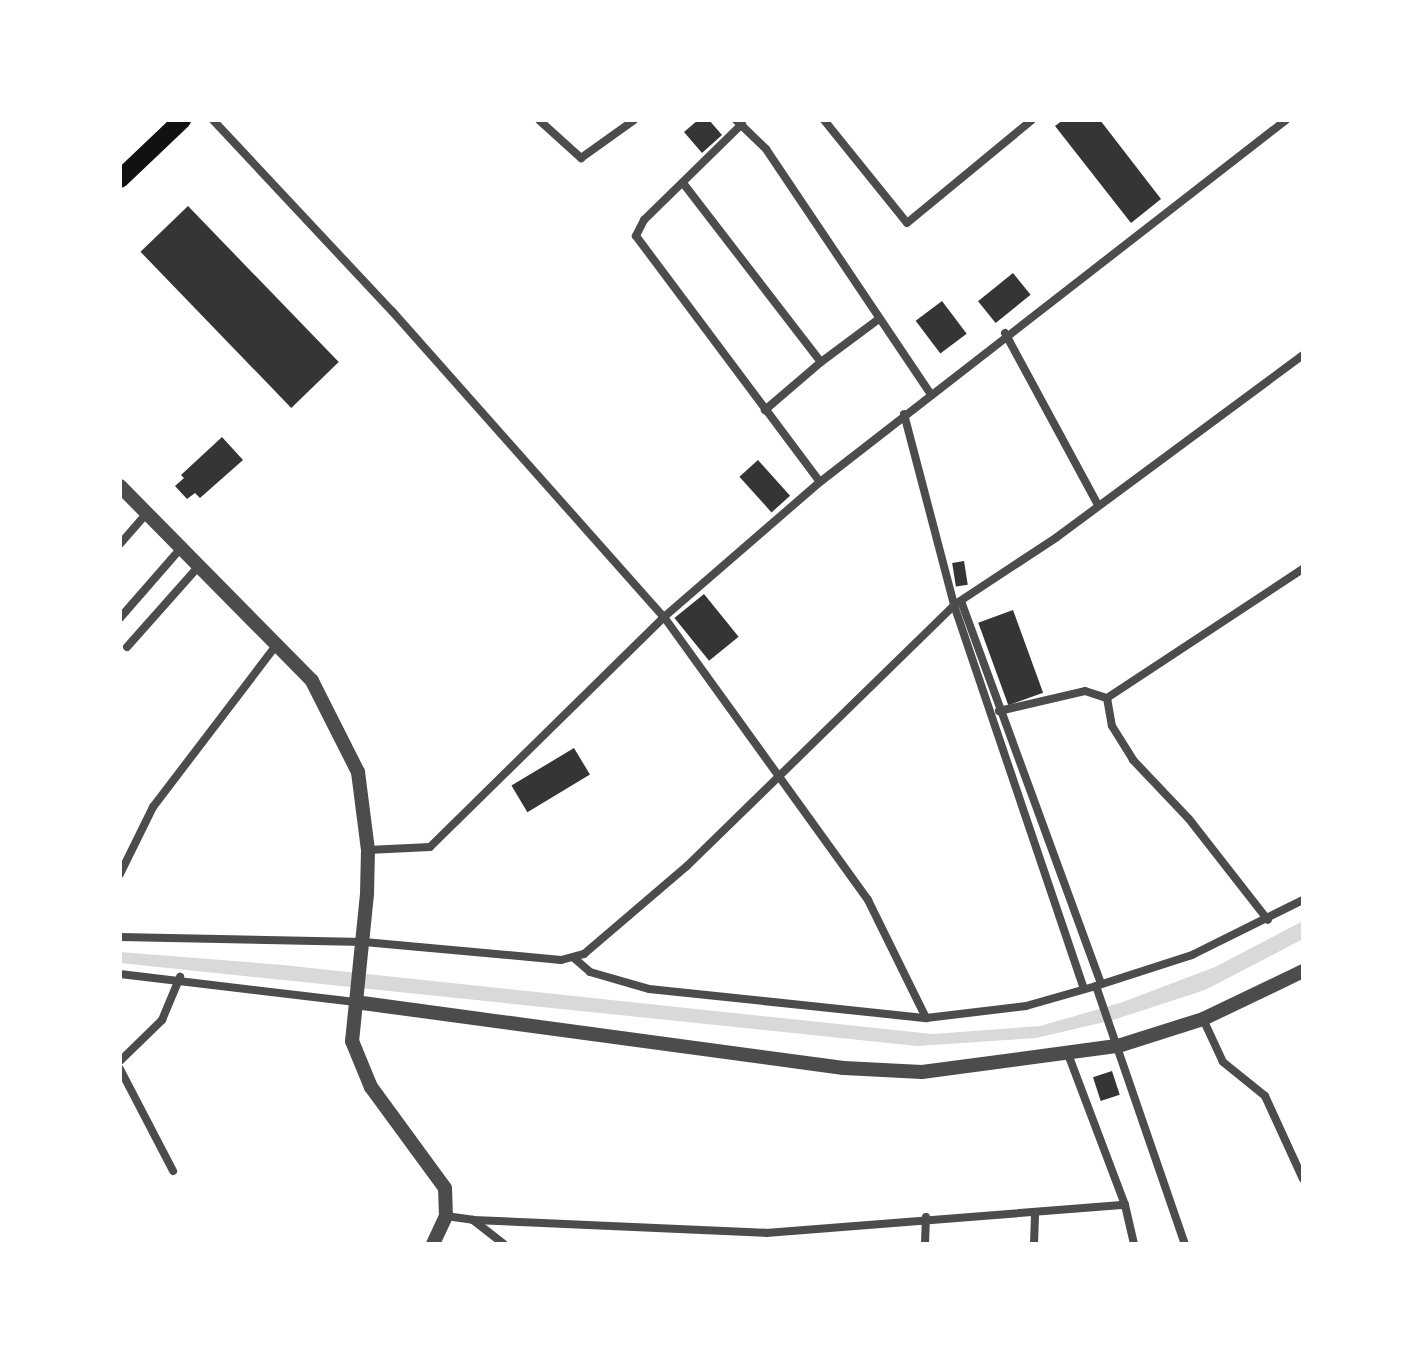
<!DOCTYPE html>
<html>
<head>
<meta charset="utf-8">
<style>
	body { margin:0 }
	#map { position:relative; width:1423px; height:1364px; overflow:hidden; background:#fff; font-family:"PT Sans",sans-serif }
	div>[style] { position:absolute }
	.water>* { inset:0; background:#d9d9d9 }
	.building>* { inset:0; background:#353535; transform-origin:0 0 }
	.minor>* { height:8px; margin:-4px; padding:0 4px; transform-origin:4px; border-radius:4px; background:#4c4c4c }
	.tertiary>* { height:14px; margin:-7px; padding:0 7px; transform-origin:7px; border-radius:7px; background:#4c4c4c }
	.trunk>* { height:18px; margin:-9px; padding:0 9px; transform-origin:9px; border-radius:9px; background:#111 }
	span { translate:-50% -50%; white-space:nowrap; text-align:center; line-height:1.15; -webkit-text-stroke:6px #fff; paint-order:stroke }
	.frame { position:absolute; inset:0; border:122px solid #fff; pointer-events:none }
</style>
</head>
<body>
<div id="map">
	<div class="water">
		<div style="clip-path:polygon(1303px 921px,1303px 939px,1205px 990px,1113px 1020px,1036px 1038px,917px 1046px,120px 963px,120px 952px,283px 965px,932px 1034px,1040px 1026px,1120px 1003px,1215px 967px)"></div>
	</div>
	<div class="building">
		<div style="clip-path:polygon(698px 120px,709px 120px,722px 135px,702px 153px,684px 132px)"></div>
		<div style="clip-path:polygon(1063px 120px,1100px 120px,1161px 199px,1131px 223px,1055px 126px)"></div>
		<div style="left:188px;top:206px;width:217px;height:66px;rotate:46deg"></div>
		<div style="left:1013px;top:273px;width:28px;height:45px;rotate:51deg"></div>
		<div style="left:942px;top:301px;width:41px;height:33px;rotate:53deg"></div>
		<div style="clip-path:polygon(222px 437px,243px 460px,200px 498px,195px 493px,187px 499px,175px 486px,184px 478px,181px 475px)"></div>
		<div style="left:758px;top:460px;width:48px;height:25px;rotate:48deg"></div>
		<div style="left:964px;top:561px;width:24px;height:12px;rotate:81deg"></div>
		<div style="left:704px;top:594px;width:55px;height:38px;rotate:51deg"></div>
		<div style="left:1013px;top:610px;width:88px;height:37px;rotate:70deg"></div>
		<div style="left:574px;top:748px;width:31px;height:73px;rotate:59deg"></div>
		<div style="left:1112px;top:1071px;width:25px;height:20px;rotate:72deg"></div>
	</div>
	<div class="minor">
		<div style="left:213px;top:120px;width:262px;rotate:46.9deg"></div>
		<div style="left:392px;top:311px;width:409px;rotate:48.4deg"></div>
		<div style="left:664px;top:617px;width:349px;rotate:54.2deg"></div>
		<div style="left:868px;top:900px;width:131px;rotate:63.8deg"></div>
		<div style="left:539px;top:120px;width:57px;rotate:42.1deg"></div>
		<div style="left:581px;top:158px;width:65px;rotate:-35.6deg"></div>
		<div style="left:736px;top:120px;width:42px;rotate:44deg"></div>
		<div style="left:766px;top:149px;width:294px;rotate:56.1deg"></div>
		<div style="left:824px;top:120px;width:132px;rotate:51.1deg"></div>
		<div style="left:907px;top:223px;width:162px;rotate:-39.5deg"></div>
		<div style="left:742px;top:124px;width:137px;rotate:135.6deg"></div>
		<div style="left:644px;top:220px;width:18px;rotate:117deg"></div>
		<div style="left:636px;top:236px;width:307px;rotate:53.2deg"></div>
		<div style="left:683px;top:183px;width:226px;rotate:52.4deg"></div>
		<div style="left:821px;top:362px;width:74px;rotate:139.4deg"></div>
		<div style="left:1005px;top:333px;width:196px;rotate:61.6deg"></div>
		<div style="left:821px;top:362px;width:72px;rotate:-36.6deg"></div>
		<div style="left:904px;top:414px;width:197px;rotate:75.3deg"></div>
		<div style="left:954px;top:605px;width:405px;rotate:71.3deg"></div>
		<div style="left:120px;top:544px;width:40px;rotate:-49deg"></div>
		<div style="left:961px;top:601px;width:408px;rotate:69.9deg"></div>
		<div style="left:120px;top:618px;width:93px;rotate:-48.9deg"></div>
		<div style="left:127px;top:647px;width:108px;rotate:-48.4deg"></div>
		<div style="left:1107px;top:698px;width:28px;rotate:80deg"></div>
		<div style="left:1112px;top:726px;width:40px;rotate:58deg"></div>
		<div style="left:1133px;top:760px;width:81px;rotate:46.5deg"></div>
		<div style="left:1189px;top:819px;width:128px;rotate:52deg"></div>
		<div style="left:1107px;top:698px;width:235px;rotate:-33.4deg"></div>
		<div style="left:999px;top:711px;width:88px;rotate:-13.1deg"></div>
		<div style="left:1085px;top:691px;width:23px;rotate:18deg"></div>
		<div style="left:368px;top:850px;width:62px;rotate:-2.8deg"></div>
		<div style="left:430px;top:847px;width:328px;rotate:-44.5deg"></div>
		<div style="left:664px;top:617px;width:206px;rotate:-40.9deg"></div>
		<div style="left:820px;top:482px;width:590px;rotate:-37.84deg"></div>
		<div style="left:120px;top:874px;width:75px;rotate:-63.8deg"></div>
		<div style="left:153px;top:807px;width:205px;rotate:-52.7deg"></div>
		<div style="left:120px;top:937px;width:244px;rotate:1.2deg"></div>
		<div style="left:364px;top:942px;width:198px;rotate:5.2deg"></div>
		<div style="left:561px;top:960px;width:24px;rotate:-15deg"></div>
		<div style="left:584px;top:954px;width:135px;rotate:-40.5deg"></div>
		<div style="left:687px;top:866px;width:373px;rotate:-44.3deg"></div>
		<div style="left:954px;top:605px;width:123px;rotate:-33.4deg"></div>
		<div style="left:1057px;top:537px;width:306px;rotate:-36.5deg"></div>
		<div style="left:574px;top:958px;width:21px;rotate:41deg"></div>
		<div style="left:590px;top:972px;width:61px;rotate:16.1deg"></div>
		<div style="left:649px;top:989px;width:279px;rotate:6deg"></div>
		<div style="left:926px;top:1018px;width:101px;rotate:-6.8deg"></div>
		<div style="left:1026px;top:1006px;width:73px;rotate:-15.9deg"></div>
		<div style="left:1096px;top:986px;width:101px;rotate:-17.9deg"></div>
		<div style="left:1192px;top:955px;width:124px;rotate:-26.4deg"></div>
		<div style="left:120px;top:974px;width:237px;rotate:6.8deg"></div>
		<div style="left:1096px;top:986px;width:273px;rotate:71deg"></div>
		<div style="left:1203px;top:1019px;width:47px;rotate:65.1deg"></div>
		<div style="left:1223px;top:1062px;width:54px;rotate:39deg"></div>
		<div style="left:1265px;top:1096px;width:91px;rotate:65.4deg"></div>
		<div style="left:1068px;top:1054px;width:161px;rotate:69.3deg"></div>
		<div style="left:1125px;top:1205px;width:40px;rotate:77deg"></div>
		<div style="left:120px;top:1061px;width:59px;rotate:-44.3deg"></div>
		<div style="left:162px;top:1020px;width:47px;rotate:-67.3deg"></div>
		<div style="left:120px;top:1069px;width:115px;rotate:62.5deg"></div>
		<div style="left:446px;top:1216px;width:27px;rotate:8deg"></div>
		<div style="left:473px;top:1220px;width:39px;rotate:38deg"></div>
		<div style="left:473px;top:1220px;width:293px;rotate:2.5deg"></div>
		<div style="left:766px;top:1233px;width:360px;rotate:-4.5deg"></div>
		<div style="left:925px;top:1244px;width:27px;rotate:-88deg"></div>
		<div style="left:1034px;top:1244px;width:31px;rotate:-88deg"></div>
	</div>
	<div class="tertiary">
		<div style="left:120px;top:486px;width:274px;rotate:45.4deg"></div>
		<div style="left:312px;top:681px;width:102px;rotate:63.2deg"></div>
		<div style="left:358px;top:772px;width:79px;rotate:82.7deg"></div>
		<div style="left:368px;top:850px;width:44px;rotate:91.3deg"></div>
		<div style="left:367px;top:894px;width:148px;rotate:95.8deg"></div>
		<div style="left:352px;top:1041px;width:50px;rotate:67.6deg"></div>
		<div style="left:371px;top:1087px;width:125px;rotate:53.8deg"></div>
		<div style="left:445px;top:1188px;width:28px;rotate:88deg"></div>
		<div style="left:446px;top:1216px;width:31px;rotate:115deg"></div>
		<div style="left:355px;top:1002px;width:493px;rotate:7.7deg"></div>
		<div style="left:844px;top:1068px;width:78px;rotate:2.9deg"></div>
		<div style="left:922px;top:1072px;width:198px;rotate:-7.6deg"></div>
		<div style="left:1118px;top:1046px;width:89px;rotate:-17.6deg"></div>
		<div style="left:1203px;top:1019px;width:111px;rotate:-25.6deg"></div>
	</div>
	<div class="trunk">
		<div style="left:120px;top:179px;width:86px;rotate:-43.6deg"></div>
	</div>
	<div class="frame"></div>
</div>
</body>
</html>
